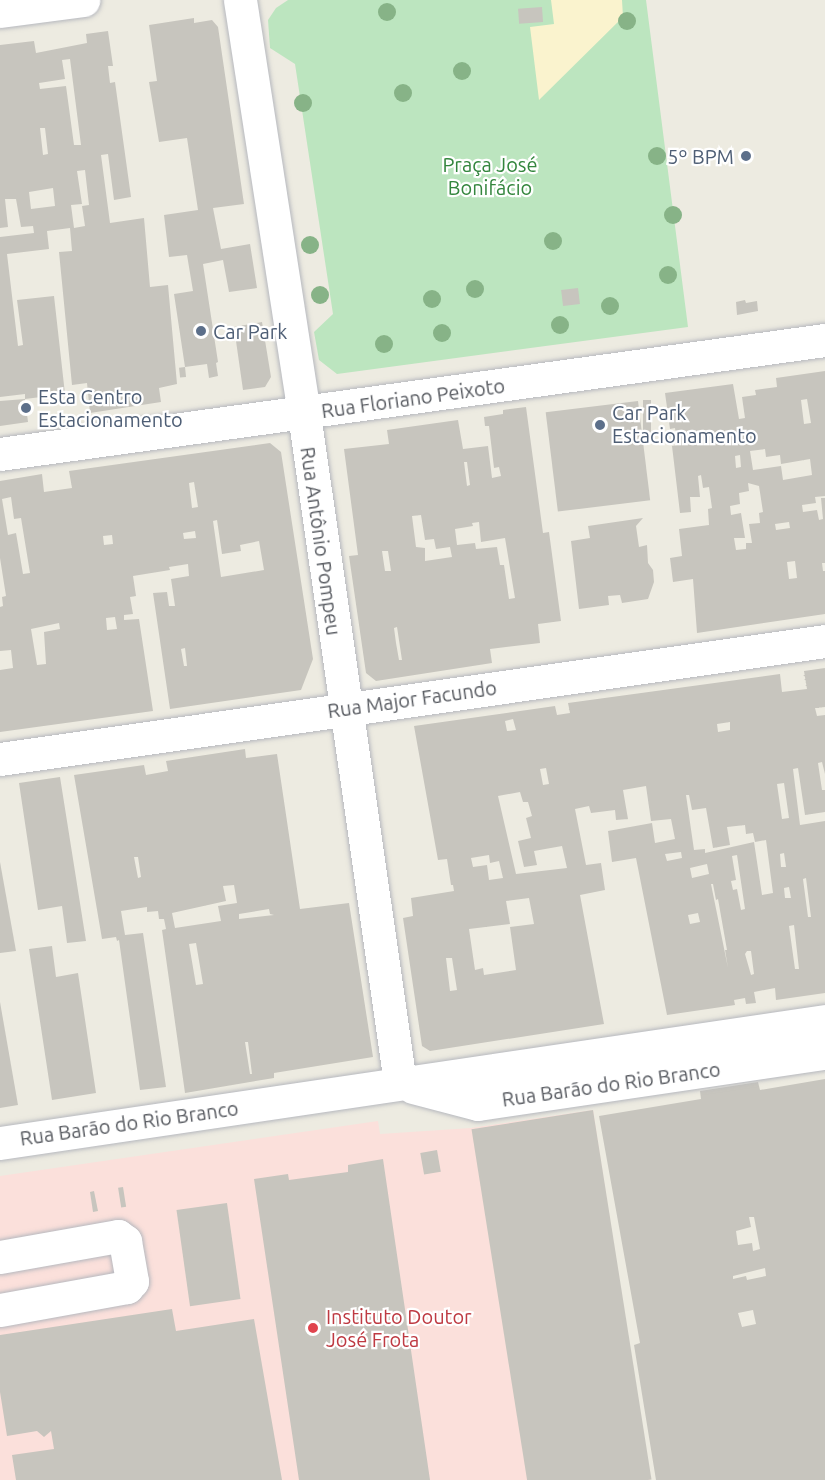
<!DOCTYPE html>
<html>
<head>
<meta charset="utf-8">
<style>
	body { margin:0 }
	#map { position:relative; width:825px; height:1480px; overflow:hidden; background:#edebe1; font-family:Ubuntu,sans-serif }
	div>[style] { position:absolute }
	.medical>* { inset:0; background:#fbe0db }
	.green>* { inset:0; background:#bce5bf }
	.sand>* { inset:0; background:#faf3ce }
	.building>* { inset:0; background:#c7c5be; transform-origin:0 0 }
	.roads { filter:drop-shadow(0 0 2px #b6b8be) drop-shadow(0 0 2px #b6b8be) }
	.minor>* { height:33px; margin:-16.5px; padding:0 16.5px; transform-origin:16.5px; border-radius:16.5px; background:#fff }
	.trees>* { width:18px; height:18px; margin:-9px; border-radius:50%; background:#87b387 }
	.dots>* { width:16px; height:16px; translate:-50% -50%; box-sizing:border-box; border:3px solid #fff; border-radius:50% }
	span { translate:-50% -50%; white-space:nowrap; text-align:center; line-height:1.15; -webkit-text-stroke:4.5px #fff; paint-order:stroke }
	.service-label { font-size:20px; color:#4e5e75 }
	.right { translate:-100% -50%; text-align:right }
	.left { translate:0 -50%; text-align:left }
	.park-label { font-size:20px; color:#34863e }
	.street-label { font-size:20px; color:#595c62 }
	.health-label { font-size:20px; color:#be3a42 }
</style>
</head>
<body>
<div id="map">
	<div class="medical">
		<div style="clip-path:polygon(593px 1110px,650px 1480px,0 1480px,0 1176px,378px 1121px,380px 1134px,471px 1128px)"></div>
	</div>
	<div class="green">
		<div style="clip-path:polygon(288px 0,646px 0,688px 327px,337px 374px,319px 360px,314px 332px,333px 314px,295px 64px,270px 48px,268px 20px,276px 8px)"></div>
	</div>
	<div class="sand">
		<div style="clip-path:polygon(551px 0,622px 0,623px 17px,539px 100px,530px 27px,554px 24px)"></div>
	</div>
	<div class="building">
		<div style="left:542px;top:7px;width:15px;height:24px;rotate:86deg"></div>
		<div style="clip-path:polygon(194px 18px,194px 23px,212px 20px,218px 27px,244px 204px,213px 208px,221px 249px,250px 244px,257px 288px,229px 292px,223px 260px,203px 264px,218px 362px,216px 363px,218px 376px,209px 378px,207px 364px,185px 367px,174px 294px,193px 291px,187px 255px,169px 257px,164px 215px,198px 210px,187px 138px,159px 142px,149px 82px,157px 81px,149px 25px)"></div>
		<div style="clip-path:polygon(evenodd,108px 31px,113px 66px,108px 66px,110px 83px,115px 82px,131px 197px,114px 200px,108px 154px,101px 155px,110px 223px,144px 218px,150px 287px,168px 285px,177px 384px,159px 388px,161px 402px,90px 413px,87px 383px,72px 385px,59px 252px,72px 251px,70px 228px,47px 231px,49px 249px,7px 254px,18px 346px,23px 345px,17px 300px,54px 296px,65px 394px,25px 399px,25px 394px,0 397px,0 237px,34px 233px,33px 226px,21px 227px,16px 199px,5px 199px,8px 227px,0 228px,0 45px,34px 41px,36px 53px,87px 43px,86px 34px,108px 31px,70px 59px,81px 145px,74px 145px,66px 86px,40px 89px,39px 83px,65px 79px,62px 60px,70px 59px,108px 31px,40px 128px,45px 128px,48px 154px,43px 155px,40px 128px,108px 31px,85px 170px,89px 205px,82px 206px,85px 226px,74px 228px,71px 205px,82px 204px,77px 171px,85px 170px,108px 31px,53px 188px,55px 206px,31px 209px,29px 192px,53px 188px)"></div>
		<div style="left:578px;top:288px;width:16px;height:17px;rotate:83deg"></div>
		<div style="clip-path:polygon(745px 300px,746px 303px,757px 301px,758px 311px,737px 315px,736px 302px)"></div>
		<div style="clip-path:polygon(262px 322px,271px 377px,265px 387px,243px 390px,234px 327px)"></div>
		<div style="left:185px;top:367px;width:10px;height:6px;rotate:84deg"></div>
		<div style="clip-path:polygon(evenodd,825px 371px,825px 496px,815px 497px,816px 503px,802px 505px,803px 512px,817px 510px,819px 520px,823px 519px,821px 498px,825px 498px,825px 563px,822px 563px,823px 571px,825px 571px,825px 614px,697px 633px,693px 579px,673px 582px,670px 558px,682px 556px,679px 529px,709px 525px,708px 509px,712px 508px,709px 487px,703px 488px,701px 475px,698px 476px,700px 497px,690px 497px,691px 512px,680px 513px,672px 446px,677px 445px,675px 428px,670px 429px,665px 393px,733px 384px,739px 419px,745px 418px,742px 397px,756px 395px,755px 390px,777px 387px,776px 378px,825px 371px,807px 399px,811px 423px,804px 424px,801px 400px,807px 399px,825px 371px,765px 449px,766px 457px,780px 455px,781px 464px,810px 459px,812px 475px,783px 480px,781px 466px,753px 470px,750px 451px,765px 449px,825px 371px,740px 455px,741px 467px,736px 468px,735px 456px,740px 455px,825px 371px,748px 483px,759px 486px,763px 512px,759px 513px,760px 523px,749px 524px,752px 543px,746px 543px,746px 549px,736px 550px,734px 538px,745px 538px,741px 513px,731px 515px,730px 506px,740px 504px,739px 493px,749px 491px,748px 483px,825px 371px,789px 522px,790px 528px,776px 530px,775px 524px,789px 522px,825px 371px,795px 561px,797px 578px,789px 579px,787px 562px,795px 561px)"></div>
		<div style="clip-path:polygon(25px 399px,28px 422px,0 426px,0 401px)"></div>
		<div style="left:643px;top:400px;width:8px;height:35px"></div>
		<div style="left:638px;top:401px;width:100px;height:93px;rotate:83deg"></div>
		<div style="clip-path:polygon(evenodd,526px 407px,543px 533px,549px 532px,561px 621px,538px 624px,540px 643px,490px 649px,492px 663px,376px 681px,366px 673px,349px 556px,358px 555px,344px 449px,389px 444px,387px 430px,458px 420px,463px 449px,488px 446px,492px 478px,501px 476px,499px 467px,494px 468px,489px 426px,485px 426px,484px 417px,503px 414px,503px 410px,526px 407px,464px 462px,467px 462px,470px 485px,467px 486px,464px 462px,526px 407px,421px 515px,425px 540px,434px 539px,436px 549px,450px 547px,452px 557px,425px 561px,425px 548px,416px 547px,412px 516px,421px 515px,526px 407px,479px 522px,481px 542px,505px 538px,515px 598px,509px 599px,504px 565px,500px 565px,497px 547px,476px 549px,475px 543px,457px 545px,455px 529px,473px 526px,472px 523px,479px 522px,526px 407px,382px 551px,388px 551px,391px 571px,385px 571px,382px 551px,526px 407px,397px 627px,402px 660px,399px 660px,396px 643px,394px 628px,397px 627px)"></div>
		<div style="clip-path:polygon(evenodd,270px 443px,281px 452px,313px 659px,301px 690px,170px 709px,153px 593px,167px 592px,169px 606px,175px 606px,171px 579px,189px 576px,188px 564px,169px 567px,170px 570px,133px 576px,136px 596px,130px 597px,133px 614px,124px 615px,124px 620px,139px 619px,153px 711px,0 732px,0 670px,13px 668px,11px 650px,0 651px,0 607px,3px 606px,2px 597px,6px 596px,0 558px,0 481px,42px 474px,44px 492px,72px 488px,69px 471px,270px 443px,194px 482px,198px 507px,192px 508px,189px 483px,194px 482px,270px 443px,11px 497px,14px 519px,21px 518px,30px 573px,23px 574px,16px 533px,8px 535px,2px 499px,11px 497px,270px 443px,217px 520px,222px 554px,241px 551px,240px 545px,259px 541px,264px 570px,221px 577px,213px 521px,217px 520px,270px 443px,195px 531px,196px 538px,184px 539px,183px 533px,195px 531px,270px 443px,112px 535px,113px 544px,104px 545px,103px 536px,112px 535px,270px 443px,115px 617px,117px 629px,107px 630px,106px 618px,115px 617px,270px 443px,59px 623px,60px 629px,44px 632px,46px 664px,37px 665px,31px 629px,59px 623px,270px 443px,185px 648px,187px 666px,184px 666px,181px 649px,185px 648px)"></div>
		<div style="clip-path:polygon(643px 518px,636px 526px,639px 547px,647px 545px,648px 563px,653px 570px,654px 582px,648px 599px,622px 603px,620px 595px,608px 596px,609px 605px,579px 609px,571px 541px,590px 538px,588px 526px)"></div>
		<div style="clip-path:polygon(evenodd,825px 668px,825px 707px,815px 708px,817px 716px,825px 715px,825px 774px,822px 762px,818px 763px,822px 790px,825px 790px,825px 812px,805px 815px,798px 768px,793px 769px,800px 825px,825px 821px,825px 993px,776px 1000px,775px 988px,754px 992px,756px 1003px,746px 1004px,745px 998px,734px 1000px,735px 1005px,667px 1015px,636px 858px,612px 862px,608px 831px,652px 823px,655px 843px,675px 839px,671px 819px,651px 821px,646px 786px,623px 790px,628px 819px,616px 820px,615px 810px,591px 813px,589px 806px,575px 809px,586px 865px,601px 863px,605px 890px,580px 895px,604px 1024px,430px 1051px,422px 1046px,403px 918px,413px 916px,411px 898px,454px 891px,453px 885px,451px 885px,447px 859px,438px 860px,414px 726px,555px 706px,557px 715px,570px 713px,568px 703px,780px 674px,782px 692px,807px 689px,804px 671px,825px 668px,513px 719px,516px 730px,507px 731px,505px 721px,513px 719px,825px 668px,730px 722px,730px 730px,718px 732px,717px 724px,730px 722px,825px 668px,546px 768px,549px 784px,543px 785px,540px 769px,546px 768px,825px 668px,784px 783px,789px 818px,782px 819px,777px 784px,784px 783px,825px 668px,520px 792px,523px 802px,528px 802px,532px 816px,526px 818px,531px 838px,518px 841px,524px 867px,537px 865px,534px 851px,562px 846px,567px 868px,516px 874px,498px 796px,520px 792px,825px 668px,686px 795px,689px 795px,692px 810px,706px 808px,713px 848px,730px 845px,727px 827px,745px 825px,746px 834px,753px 833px,755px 842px,766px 840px,773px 893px,762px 895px,754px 842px,705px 853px,705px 849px,694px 850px,686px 795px,825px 668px,681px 852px,682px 858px,667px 861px,665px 854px,681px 852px,825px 668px,784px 853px,786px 867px,781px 867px,780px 854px,784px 853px,825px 668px,489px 855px,490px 863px,499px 861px,503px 878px,489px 880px,487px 865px,473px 867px,471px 858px,489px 855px,825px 668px,737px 855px,745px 909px,741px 910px,737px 889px,733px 890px,731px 881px,736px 880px,732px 856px,737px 855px,825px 668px,707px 864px,709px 874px,692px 878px,690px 868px,707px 864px,825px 668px,806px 878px,811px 917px,808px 917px,803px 879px,806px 878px,825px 668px,711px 884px,713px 884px,716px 900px,718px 899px,727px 950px,725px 950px,728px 968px,711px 884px,825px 668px,789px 887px,791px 898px,785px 898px,784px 888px,789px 887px,825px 668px,529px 898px,534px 924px,510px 927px,516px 970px,484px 975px,483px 968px,475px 970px,469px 929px,510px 924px,506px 901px,529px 898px,825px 668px,698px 913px,700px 922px,690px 924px,688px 915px,698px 913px,825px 668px,794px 925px,799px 969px,795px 969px,789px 926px,794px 925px,825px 668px,747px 951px,751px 951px,754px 974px,751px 975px,745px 954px,747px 951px,825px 668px,446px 958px,452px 958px,457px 990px,450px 991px,446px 958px)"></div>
		<div style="clip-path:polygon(evenodd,245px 749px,246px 758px,277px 754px,300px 909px,349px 903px,373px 1057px,274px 1073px,274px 1078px,185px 1093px,162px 930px,166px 929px,164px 919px,159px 919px,158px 911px,147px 912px,147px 907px,121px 911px,125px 935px,143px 933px,166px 1087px,140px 1090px,119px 940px,117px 941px,116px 937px,102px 939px,74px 775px,144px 765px,146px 775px,168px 771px,166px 761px,245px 749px,134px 857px,138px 857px,141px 877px,138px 878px,134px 857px,245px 749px,234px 885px,237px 903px,218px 906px,221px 921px,175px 928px,172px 913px,226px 901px,223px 886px,234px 885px,245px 749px,269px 909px,270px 914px,274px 915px,239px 919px,239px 914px,269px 909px,245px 749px,196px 943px,203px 984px,196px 985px,189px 944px,196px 943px,245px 749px,245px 1042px,248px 1042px,252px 1074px,250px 1074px,245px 1042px)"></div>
		<div style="clip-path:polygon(60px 777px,86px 941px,67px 943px,62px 906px,38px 910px,19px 783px)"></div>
		<div style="clip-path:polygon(0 862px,16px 951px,0 953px)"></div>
		<div style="clip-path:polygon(52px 946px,56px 977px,78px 973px,96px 1093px,52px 1100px,29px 949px)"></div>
		<div style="clip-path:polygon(0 1002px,18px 1105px,0 1108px)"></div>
		<div style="clip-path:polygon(evenodd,825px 1079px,825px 1480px,656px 1480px,634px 1345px,640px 1343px,599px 1116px,701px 1099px,700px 1091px,758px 1082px,760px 1090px,825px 1079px,749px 1217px,754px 1217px,760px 1249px,753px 1251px,752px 1243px,738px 1245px,736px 1231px,751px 1227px,749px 1217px,825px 1079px,765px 1268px,766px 1276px,747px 1280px,746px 1276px,733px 1279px,733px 1276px,765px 1268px,825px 1079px,753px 1310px,756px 1324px,742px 1327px,738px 1313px,753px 1310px)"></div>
		<div style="left:593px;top:1110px;width:374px;height:123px;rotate:81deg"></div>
		<div style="left:437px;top:1150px;width:22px;height:17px;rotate:80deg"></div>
		<div style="clip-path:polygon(383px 1159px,430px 1480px,299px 1480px,254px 1179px,288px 1174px,289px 1180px,348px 1172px,348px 1165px)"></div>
		<div style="left:123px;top:1187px;width:20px;height:5px;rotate:81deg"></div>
		<div style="clip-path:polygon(94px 1191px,98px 1211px,93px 1212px,90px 1192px)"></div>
		<div style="left:227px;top:1203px;width:97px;height:51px;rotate:82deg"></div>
		<div style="clip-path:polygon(172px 1309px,176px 1331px,254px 1319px,282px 1480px,16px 1480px,12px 1455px,54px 1449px,51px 1431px,44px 1437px,37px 1431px,7px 1436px,0 1392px,0 1335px)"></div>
	</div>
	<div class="roads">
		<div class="minor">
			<div style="left:240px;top:0;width:419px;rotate:81.2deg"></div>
			<div style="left:304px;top:414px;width:676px;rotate:81.83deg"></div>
			<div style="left:0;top:11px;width:84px;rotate:-7.5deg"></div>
			<div style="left:0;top:454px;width:833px;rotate:-7.87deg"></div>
			<div style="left:0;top:759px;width:833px;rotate:-8.14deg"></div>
			<div style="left:413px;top:1087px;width:67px;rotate:14.7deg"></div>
			<div style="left:478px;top:1104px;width:351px;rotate:-8.4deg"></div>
			<div style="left:0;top:1143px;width:834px;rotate:-8.41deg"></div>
			<div style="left:0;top:1257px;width:120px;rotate:-10.1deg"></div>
			<div style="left:118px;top:1236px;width:9px;rotate:36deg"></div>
			<div style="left:125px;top:1241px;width:41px;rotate:80.1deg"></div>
			<div style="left:132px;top:1281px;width:8px;rotate:130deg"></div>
			<div style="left:127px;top:1287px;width:129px;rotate:169.7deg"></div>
		</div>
	</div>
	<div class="trees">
		<div style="left:387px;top:12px"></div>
		<div style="left:627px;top:21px"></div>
		<div style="left:462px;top:71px"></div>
		<div style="left:403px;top:93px"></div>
		<div style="left:303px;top:103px"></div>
		<div style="left:657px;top:156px"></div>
		<div style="left:673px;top:215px"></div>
		<div style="left:553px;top:241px"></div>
		<div style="left:310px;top:245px"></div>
		<div style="left:668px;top:275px"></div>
		<div style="left:475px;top:289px"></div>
		<div style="left:320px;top:295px"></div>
		<div style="left:432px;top:299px"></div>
		<div style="left:610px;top:306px"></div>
		<div style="left:560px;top:325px"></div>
		<div style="left:442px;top:333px"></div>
		<div style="left:384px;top:344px"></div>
	</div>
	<div class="dots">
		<div style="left:746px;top:156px;background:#5c6f8a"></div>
		<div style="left:201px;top:331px;background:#5c6f8a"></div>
		<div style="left:26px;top:408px;background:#5c6f8a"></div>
		<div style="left:600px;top:425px;background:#5c6f8a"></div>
		<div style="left:313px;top:1328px;background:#e0444e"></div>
	</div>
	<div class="service-label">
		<span class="right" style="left:734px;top:156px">5º BPM</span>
		<span class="left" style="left:213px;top:331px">Car Park</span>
		<span class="left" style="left:38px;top:408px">Esta Centro<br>Estacionamento</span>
		<span class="left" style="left:612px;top:424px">Car Park<br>Estacionamento</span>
	</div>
	<div class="park-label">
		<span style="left:490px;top:176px">Praça José<br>Bonifácio</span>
	</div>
	<div class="street-label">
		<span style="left:413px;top:398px;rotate:-8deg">Rua Floriano Peixoto</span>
		<span style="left:321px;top:541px;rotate:82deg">Rua Antônio Pompeu</span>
		<span style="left:412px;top:699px;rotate:-8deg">Rua Major Facundo</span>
		<span style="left:611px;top:1084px;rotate:-8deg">Rua Barão do Rio Branco</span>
		<span style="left:129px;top:1123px;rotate:-8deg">Rua Barão do Rio Branco</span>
	</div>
	<div class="health-label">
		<span class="left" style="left:326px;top:1328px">Instituto Doutor<br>José Frota</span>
	</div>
</div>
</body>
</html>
